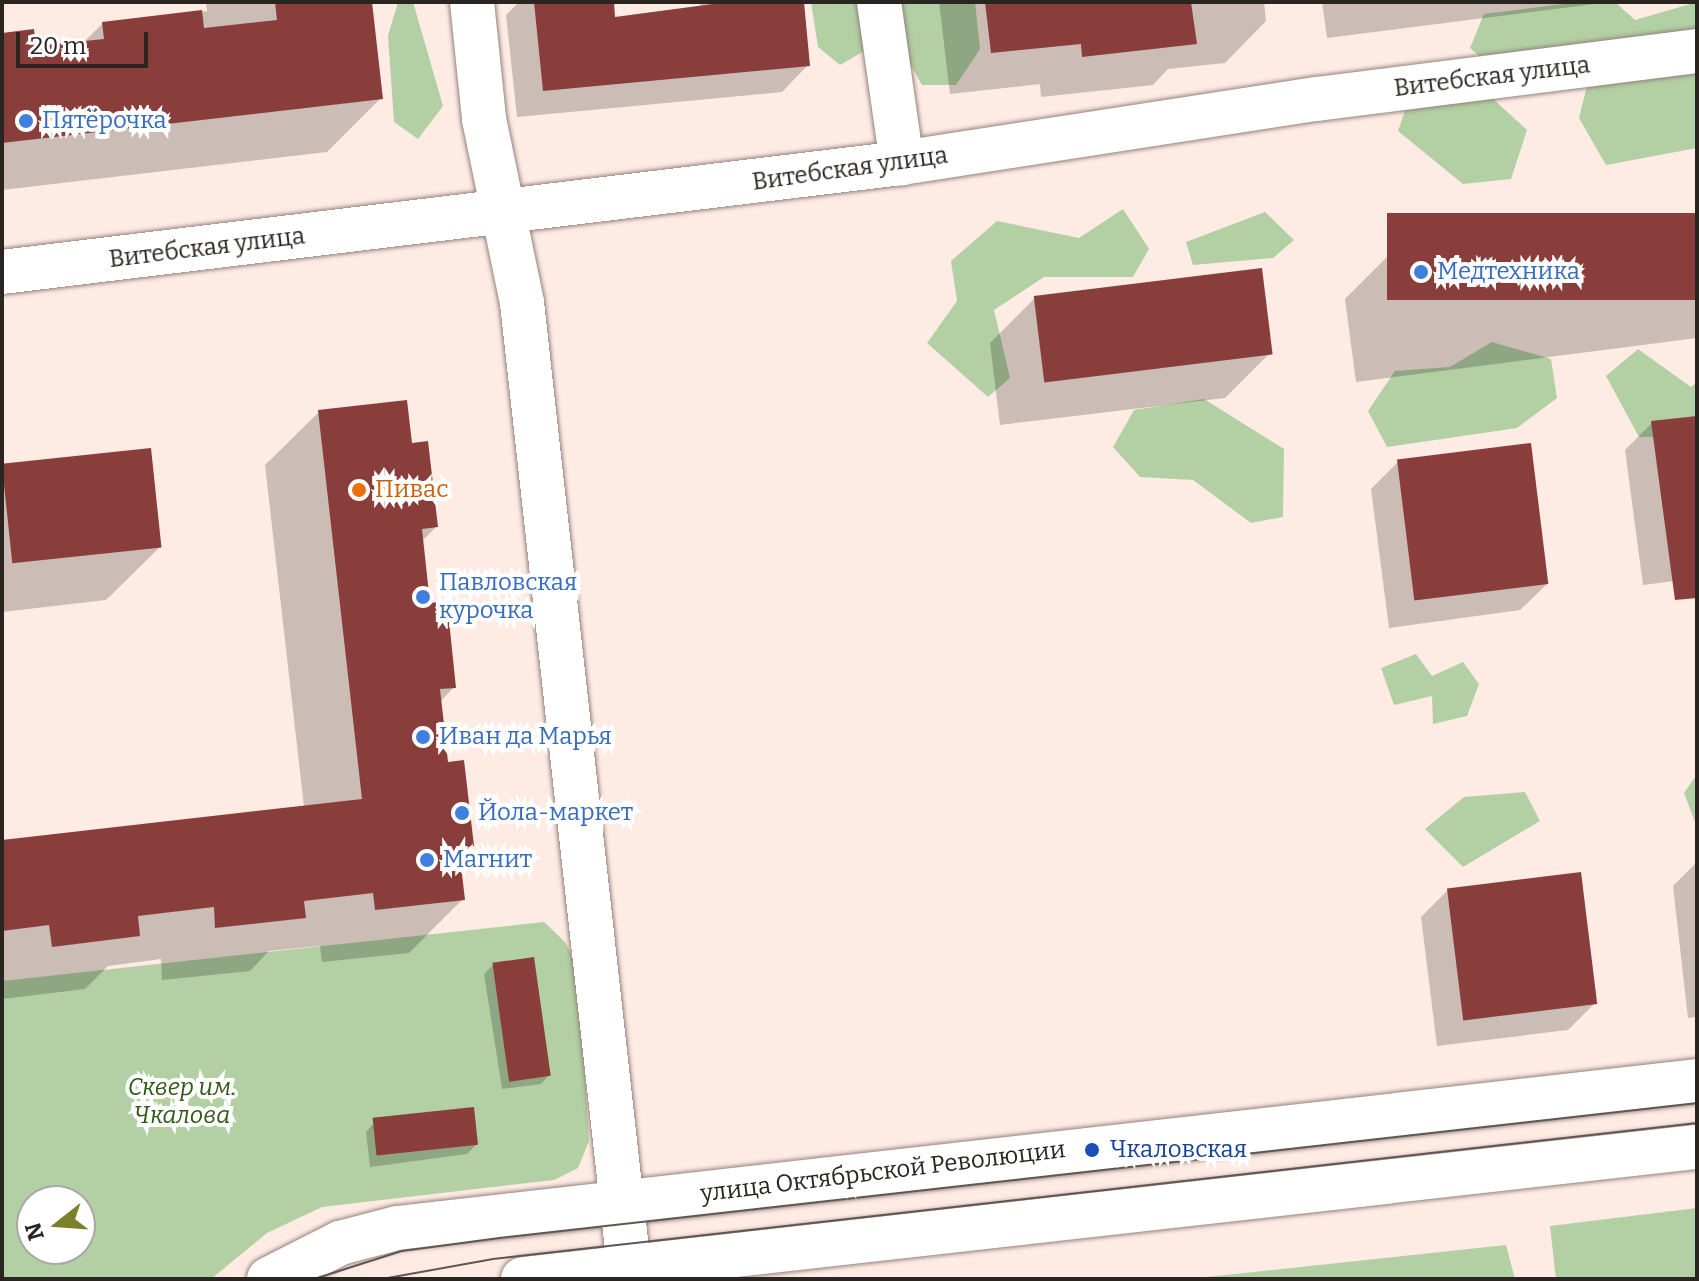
<!DOCTYPE html>
<html>
<head>
<meta charset="utf-8">
<style>
	body { margin:0 }
	#map { position:relative; width:1699px; height:1281px; overflow:hidden; background:#feebe4; font-family:Bitter,serif }
	div>[style] { position:absolute }
	.green>* { inset:0; background:#b2d0a3 }
	.shadow>* { inset:0; background:#0003 }
	.building>* { inset:0; background:#893e3c; transform-origin:0 0 }
	.roads { filter:drop-shadow(0 0 2px #93837c) drop-shadow(0 0 2px #93837c) }
	.minor>* { height:44px; margin:-22px; padding:0 22px; transform-origin:22px; border-radius:22px; background:#fff }
	.major>* { height:44px; margin:-22px; padding:0 22px; transform-origin:22px; border-radius:22px; background:#fff }
	.tram>* { height:2px; margin:-1px; padding:0 1px; transform-origin:1px; border-radius:1px; background:#605753 }
	.dots>* { width:22px; height:22px; translate:-50% -50%; box-sizing:border-box; border:4px solid #fff; border-radius:50% }
	span { translate:-50% -50%; white-space:nowrap; text-align:center; line-height:1.15; -webkit-text-stroke:8px #fff; paint-order:stroke }
	.street-label { font-size:24px; color:#2b2522 }
	.shop-label { font-size:24px; color:#366cbe }
	.left { translate:0 -50%; text-align:left }
	.food-label { font-size:24px; color:#c56008 }
	.park-label { font-size:24px; color:#305915; font-style:italic }
	.transit-label { font-size:24px; color:#164399 }
	.frame { position:absolute; inset:0; border:4px solid #2b2522; pointer-events:none }
	.north { position:absolute; left:16px; top:1185px; width:80px; height:80px; box-sizing:border-box; background:#fff; border:2px solid #aaa8a7; border-radius:50%; rotate:253deg; font-size:22px; font-weight:700; line-height:32px; text-align:center; color:#2b2522 }
	.north::after { content:''; display:block; margin:auto; width:28px; height:36px; background:#7b802a; clip-path:polygon(50% 0,100% 100%,50% 72%,0 100%) }
	.scale { position:absolute; left:16px; top:32px; width:132px; height:36px; box-sizing:border-box; border:4px solid #2b2522; border-top:0; padding-left:10px; font-size:24px; line-height:28px; white-space:nowrap; color:#2b2522; -webkit-text-stroke:6px #fff; paint-order:stroke }
</style>
</head>
<body>
<div id="map">
	<div class="green">
		<div style="clip-path:polygon(398px 2px,413px 2px,443px 106px,418px 139px,394px 122px,388px 36px)"></div>
		<div style="clip-path:polygon(811px 2px,867px 2px,871px 47px,840px 65px,818px 47px)"></div>
		<div style="clip-path:polygon(899px 2px,975px 2px,980px 49px,956px 85px,922px 85px,894px 35px)"></div>
		<div style="clip-path:polygon(1578px 2px,1615px 2px,1635px 20px,1697px 2px,1697px 40px,1498px 72px,1470px 48px,1484px 14px)"></div>
		<div style="clip-path:polygon(1697px 64px,1697px 148px,1606px 165px,1579px 118px,1590px 74px)"></div>
		<div style="clip-path:polygon(1481px 88px,1527px 130px,1511px 179px,1463px 184px,1398px 131px,1407px 105px)"></div>
		<div style="clip-path:polygon(1123px 209px,1149px 249px,1133px 277px,1044px 277px,994px 310px,1010px 378px,988px 397px,927px 343px,957px 301px,951px 261px,997px 221px,1079px 238px)"></div>
		<div style="clip-path:polygon(1265px 212px,1294px 240px,1273px 258px,1193px 265px,1186px 242px)"></div>
		<div style="clip-path:polygon(1492px 342px,1551px 359px,1557px 398px,1517px 428px,1387px 447px,1368px 411px,1395px 371px,1450px 367px)"></div>
		<div style="clip-path:polygon(1638px 349px,1691px 387px,1697px 382px,1697px 436px,1639px 437px,1606px 376px)"></div>
		<div style="clip-path:polygon(1204px 399px,1284px 449px,1283px 517px,1251px 523px,1193px 480px,1140px 477px,1113px 447px,1134px 410px)"></div>
		<div style="clip-path:polygon(1416px 654px,1432px 676px,1463px 662px,1479px 684px,1467px 716px,1433px 724px,1432px 696px,1394px 705px,1381px 668px)"></div>
		<div style="clip-path:polygon(1697px 774px,1697px 827px,1684px 793px)"></div>
		<div style="clip-path:polygon(1525px 792px,1540px 821px,1463px 867px,1425px 829px,1464px 797px)"></div>
		<div style="clip-path:polygon(evenodd,544px 922px,566px 943px,578px 970px,589px 1141px,578px 1168px,554px 1180px,322px 1207px,267px 1233px,211px 1279px,2px 1279px,2px 981px,544px 922px,32px 1201px,80px 1201px,80px 1249px,32px 1249px,32px 1201px)"></div>
		<div style="clip-path:polygon(1697px 1208px,1697px 1279px,1556px 1279px,1550px 1226px)"></div>
		<div style="clip-path:polygon(1506px 1245px,1515px 1279px,1188px 1279px)"></div>
	</div>
	<div class="shadow">
		<div style="clip-path:polygon(206px 2px,369px 2px,381px 98px,327px 152px,2px 190px,2px 35px,35px 49px,83px 43px,102px 24px,207px 11px)"></div>
		<div style="clip-path:polygon(519px 2px,612px 2px,614px 19px,701px 11px,700px 2px,802px 2px,808px 65px,782px 92px,517px 117px,506px 15px)"></div>
		<div style="clip-path:polygon(939px 2px,1264px 2px,1266px 21px,1225px 63px,1168px 69px,1153px 85px,1041px 97px,1040px 84px,950px 94px)"></div>
		<div style="clip-path:polygon(1322px 2px,1610px 2px,1327px 38px)"></div>
		<div style="clip-path:polygon(1697px 215px,1697px 338px,1356px 382px,1345px 299px,1390px 254px)"></div>
		<div style="clip-path:polygon(1035px 298px,1270px 353px,1225px 398px,1000px 425px,990px 343px)"></div>
		<div style="clip-path:polygon(319px 412px,410px 445px,436px 527px,421px 542px,428px 605px,454px 687px,440px 702px,447px 764px,472px 845px,459px 859px,463px 899px,409px 953px,322px 962px,320px 946px,269px 951px,250px 971px,162px 980px,161px 959px,108px 966px,85px 989px,2px 999px,2px 842px,304px 807px,265px 465px)"></div>
		<div style="clip-path:polygon(1697px 417px,1697px 578px,1643px 585px,1625px 450px,1652px 423px)"></div>
		<div style="clip-path:polygon(1398px 462px,1547px 584px,1520px 610px,1389px 628px,1371px 489px)"></div>
		<div style="clip-path:polygon(2px 467px,160px 547px,106px 600px,2px 612px)"></div>
		<div style="clip-path:polygon(1697px 862px,1697px 1017px,1688px 1018px,1673px 886px)"></div>
		<div style="clip-path:polygon(1448px 890px,1594px 1004px,1568px 1030px,1437px 1046px,1421px 917px)"></div>
		<div style="clip-path:polygon(493px 965px,549px 1075px,541px 1084px,502px 1089px,484px 974px)"></div>
		<div style="clip-path:polygon(374px 1123px,476px 1145px,467px 1154px,370px 1167px,366px 1132px)"></div>
	</div>
	<div class="building">
		<div style="clip-path:polygon(275px 2px,372px 2px,383px 99px,2px 143px,2px 33px,34px 29px,36px 46px,104px 39px,102px 22px,202px 10px,204px 28px,277px 20px)"></div>
		<div style="clip-path:polygon(534px 2px,614px 2px,615px 17px,728px 2px,804px 2px,810px 66px,543px 91px)"></div>
		<div style="clip-path:polygon(985px 2px,1191px 2px,1197px 44px,1082px 57px,1081px 44px,991px 53px)"></div>
		<div style="left:1697px;top:213px;width:87px;height:310px;rotate:90deg"></div>
		<div style="left:1262px;top:268px;width:87px;height:230px;rotate:83deg"></div>
		<div style="clip-path:polygon(407px 400px,412px 443px,428px 441px,438px 527px,422px 529px,430px 603px,447px 601px,456px 688px,440px 689px,444px 724px,448px 762px,464px 760px,474px 846px,459px 848px,465px 900px,375px 910px,373px 893px,304px 901px,306px 918px,215px 928px,214px 907px,138px 916px,140px 936px,52px 947px,49px 925px,2px 931px,2px 840px,362px 799px,318px 410px)"></div>
		<div style="clip-path:polygon(1697px 416px,1697px 598px,1675px 600px,1651px 421px)"></div>
		<div style="left:1531px;top:443px;width:142px;height:135px;rotate:83deg"></div>
		<div style="left:151px;top:448px;width:100px;height:150px;rotate:84deg"></div>
		<div style="left:1581px;top:872px;width:133px;height:135px;rotate:83deg"></div>
		<div style="left:534px;top:957px;width:120px;height:42px;rotate:82deg"></div>
		<div style="left:474px;top:1107px;width:38px;height:102px;rotate:84deg"></div>
	</div>
	<div class="roads">
		<div class="minor">
			<div style="left:472px;top:2px;width:118px;rotate:84.1deg"></div>
			<div style="left:484px;top:119px;width:188px;rotate:78.3deg"></div>
			<div style="left:522px;top:303px;width:970px;rotate:83.67deg"></div>
			<div style="left:879px;top:2px;width:163px;rotate:81.9deg"></div>
			<div style="left:2px;top:272px;width:907px;rotate:-6.91deg"></div>
			<div style="left:902px;top:163px;width:420px;rotate:-8.8deg"></div>
			<div style="left:1317px;top:99px;width:383px;rotate:-7.2deg"></div>
		</div>
		<div class="major">
			<div style="left:269px;top:1279px;width:80px;rotate:-26.9deg"></div>
			<div style="left:340px;top:1243px;width:59px;rotate:-14.7deg"></div>
			<div style="left:397px;top:1228px;width:1308px;rotate:-6.45deg"></div>
			<div style="left:523px;top:1279px;width:1181px;rotate:-6.42deg"></div>
		</div>
	</div>
	<div class="tram">
		<div style="left:314px;top:1279px;width:92px;rotate:-17.7deg"></div>
		<div style="left:402px;top:1251px;width:98px;rotate:-7.6deg"></div>
		<div style="left:499px;top:1238px;width:1206px;rotate:-6.43deg"></div>
		<div style="left:382px;top:1279px;width:113px;rotate:-10.2deg"></div>
		<div style="left:493px;top:1259px;width:1212px;rotate:-6.44deg"></div>
	</div>
	<div class="dots">
		<div style="left:26px;top:121px;background:#3f7fe0"></div>
		<div style="left:1421px;top:272px;background:#3f7fe0"></div>
		<div style="left:359px;top:490px;background:#e8710a"></div>
		<div style="left:423px;top:597px;background:#3f7fe0"></div>
		<div style="left:423px;top:737px;background:#3f7fe0"></div>
		<div style="left:462px;top:813px;background:#3f7fe0"></div>
		<div style="left:427px;top:860px;background:#3f7fe0"></div>
		<div style="left:1092px;top:1150px;background:#1a4fb4"></div>
	</div>
	<div class="street-label">
		<span style="left:1492px;top:77px;rotate:-7deg">Витебская улица</span>
		<span style="left:850px;top:169px;rotate:-8deg">Витебская улица</span>
		<span style="left:207px;top:248px;rotate:-7deg">Витебская улица</span>
		<span style="left:883px;top:1172px;rotate:-7deg">улица Октябрьской Революции</span>
	</div>
	<div class="shop-label">
		<span class="left" style="left:42px;top:121px">Пятёрочка</span>
		<span class="left" style="left:1437px;top:272px">Медтехника</span>
		<span class="left" style="left:439px;top:597px">Павловская<br>курочка</span>
		<span class="left" style="left:439px;top:737px">Иван да Марья</span>
		<span class="left" style="left:478px;top:813px">Йола-маркет</span>
		<span class="left" style="left:443px;top:860px">Магнит</span>
	</div>
	<div class="food-label">
		<span class="left" style="left:375px;top:490px">Пивас</span>
	</div>
	<div class="park-label">
		<span style="left:182px;top:1102px">Сквер им.<br>Чкалова</span>
	</div>
	<div class="transit-label">
		<span class="left" style="left:1110px;top:1150px">Чкаловская</span>
	</div>
	<div class="frame"></div>
	<div class="north">N</div>
	<div class="scale">20 m</div>
</div>
</body>
</html>
